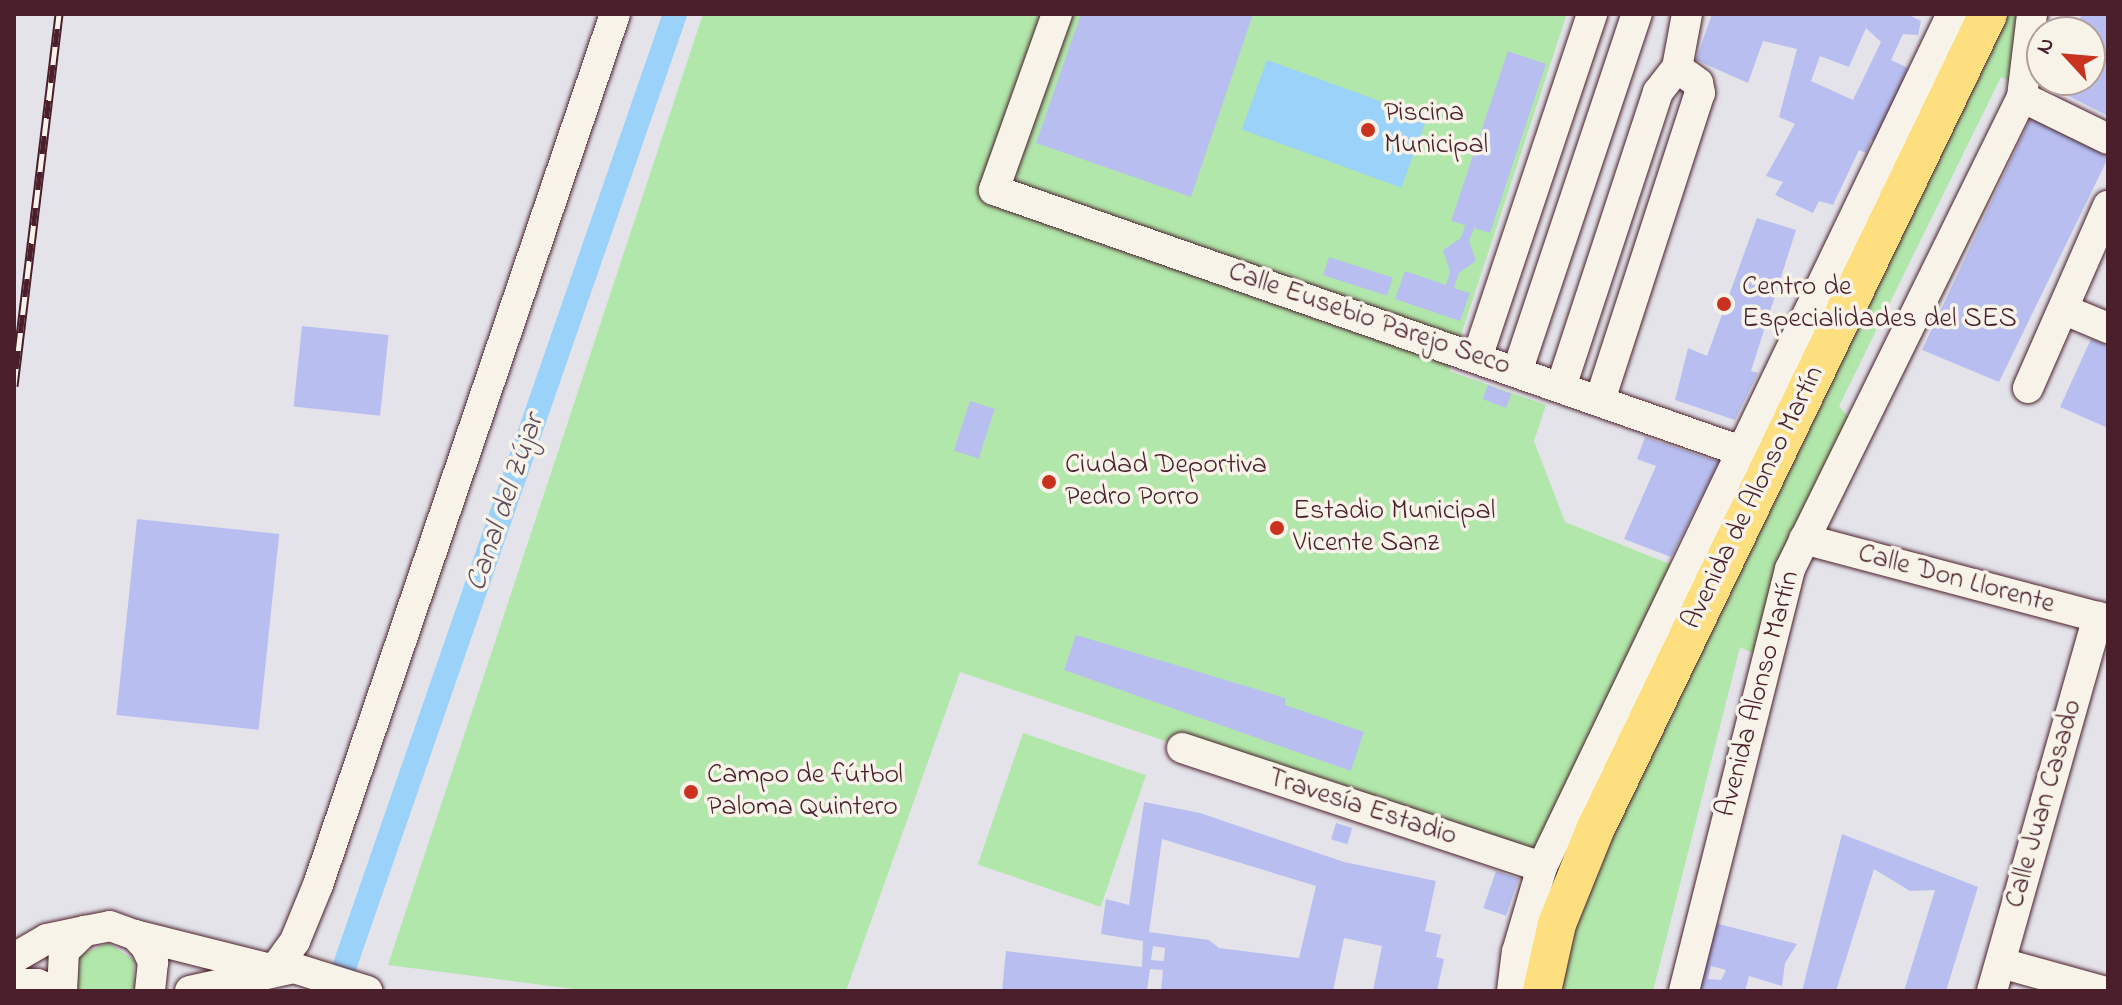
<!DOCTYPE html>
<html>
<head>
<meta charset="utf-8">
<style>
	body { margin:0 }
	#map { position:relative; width:2122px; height:1005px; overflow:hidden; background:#e4e3ea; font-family:"Indie Flower",sans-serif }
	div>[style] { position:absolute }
	.green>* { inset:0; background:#b1e7aa; transform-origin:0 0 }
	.water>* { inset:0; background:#9bd2fa; transform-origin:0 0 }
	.canal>* { height:24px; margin:-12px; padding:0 12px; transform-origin:12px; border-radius:12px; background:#9bd2fa }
	.building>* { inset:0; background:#b8bff0; transform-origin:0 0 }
	.roads { filter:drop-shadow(0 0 2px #4a1f2b) drop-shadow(0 0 2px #4a1f2b) }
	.minor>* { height:30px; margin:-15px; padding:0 15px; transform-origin:15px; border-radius:15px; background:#f7f3e8 }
	.major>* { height:38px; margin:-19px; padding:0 19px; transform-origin:19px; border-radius:19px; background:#fddf80 }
	.rail>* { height:9px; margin-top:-4.5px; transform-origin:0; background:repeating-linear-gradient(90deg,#f7f3e8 0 18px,#4a1f2b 0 36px); box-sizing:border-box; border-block:2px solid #4a1f2b }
	.dots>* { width:22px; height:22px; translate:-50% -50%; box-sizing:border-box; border:4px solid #f7f3e8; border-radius:50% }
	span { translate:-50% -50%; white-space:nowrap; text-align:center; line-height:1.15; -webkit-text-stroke:7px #f7f3e8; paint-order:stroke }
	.poi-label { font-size:28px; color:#4a1f2b }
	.left { translate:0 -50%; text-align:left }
	.street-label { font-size:28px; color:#4a1f2b }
	.water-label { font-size:30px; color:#5e4c5f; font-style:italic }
	.frame { position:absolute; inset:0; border:16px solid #4a1f2b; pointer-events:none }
	.north { position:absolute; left:2026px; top:16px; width:80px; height:80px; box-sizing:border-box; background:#f7f3e8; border:2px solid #b29e9c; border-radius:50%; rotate:296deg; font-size:22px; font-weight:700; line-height:32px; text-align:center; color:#4a1f2b }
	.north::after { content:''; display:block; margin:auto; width:28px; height:36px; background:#c8321e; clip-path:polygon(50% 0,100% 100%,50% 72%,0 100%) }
</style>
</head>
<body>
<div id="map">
	<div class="green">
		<div style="clip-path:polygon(703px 14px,1567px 14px,1449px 371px,1546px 405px,1534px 441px,1565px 522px,1672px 565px,1529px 863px,960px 672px,846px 991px,589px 991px,388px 965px)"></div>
		<div style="clip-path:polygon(1995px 14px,2025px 14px,2014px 83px,2001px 77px,1839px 406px,1850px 419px,1759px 656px,1740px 647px,1653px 991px,1542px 991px,1546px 966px)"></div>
		<div style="left:1023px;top:733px;width:130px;height:139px;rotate:19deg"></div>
		<div style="clip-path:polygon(108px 943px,134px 960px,135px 991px,76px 991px,74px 965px,79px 956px)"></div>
	</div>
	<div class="water">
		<div style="left:1267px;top:60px;width:170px;height:74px;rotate:20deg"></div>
	</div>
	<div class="canal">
		<div style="left:336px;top:991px;width:1034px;rotate:-70.86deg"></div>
	</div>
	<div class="building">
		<div style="clip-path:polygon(1081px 14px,1253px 14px,1191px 197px,1036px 143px)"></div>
		<div style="clip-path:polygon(evenodd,1712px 14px,1907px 14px,1921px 21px,1918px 35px,1903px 34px,1891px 60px,1908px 68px,1876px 142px,1871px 140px,1866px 153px,1859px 150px,1833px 205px,1819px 201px,1813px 213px,1775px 195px,1783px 182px,1766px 176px,1795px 124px,1779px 117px,1797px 49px,1763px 41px,1748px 83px,1696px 60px,1712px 14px,1866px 28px,1881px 42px,1853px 100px,1811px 81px,1820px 56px,1849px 67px,1866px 28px)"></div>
		<div style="clip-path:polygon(2082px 14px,2108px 14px,2108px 116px,2051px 87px,2054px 80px,2090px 80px,2090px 32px,2073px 32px)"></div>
		<div style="clip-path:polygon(1508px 51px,1546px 64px,1490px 233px,1474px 228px,1469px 241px,1476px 261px,1459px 273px,1454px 288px,1470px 293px,1460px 321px,1395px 299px,1405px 271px,1446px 285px,1450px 271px,1443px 250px,1461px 238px,1465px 225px,1451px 221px)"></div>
		<div style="clip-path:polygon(2032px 115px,2108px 153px,2108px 158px,1999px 382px,1922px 350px)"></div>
		<div style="clip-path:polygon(1757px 218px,1796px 230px,1751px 371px,1758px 373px,1735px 420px,1675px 400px,1688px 348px,1707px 356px)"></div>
		<div style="left:1329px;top:257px;width:67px;height:19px;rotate:18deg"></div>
		<div style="left:302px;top:326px;width:87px;height:81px;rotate:6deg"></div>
		<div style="clip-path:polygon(2091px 339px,2108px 346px,2108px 428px,2060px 407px)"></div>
		<div style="left:1488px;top:385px;width:25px;height:15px;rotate:21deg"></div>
		<div style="left:970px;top:401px;width:26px;height:52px;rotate:18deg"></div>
		<div style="clip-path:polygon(1645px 437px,1719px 462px,1671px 557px,1624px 539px,1656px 466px,1637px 459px)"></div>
		<div style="left:137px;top:519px;width:143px;height:197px;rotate:6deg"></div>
		<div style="clip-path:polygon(1076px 635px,1285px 698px,1285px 705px,1364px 732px,1351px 771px,1064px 670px)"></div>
		<div style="clip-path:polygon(evenodd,1144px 802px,1200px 813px,1344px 862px,1436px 881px,1425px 931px,1441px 935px,1436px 957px,1444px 959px,1437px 991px,1373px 991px,1382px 946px,1344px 938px,1333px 991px,1161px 991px,1163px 970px,1150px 969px,1147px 991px,1002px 991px,1006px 951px,1142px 967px,1143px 941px,1101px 934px,1106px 899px,1129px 905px,1144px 802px,1162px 839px,1316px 886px,1299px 958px,1219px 948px,1209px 940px,1149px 932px,1162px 839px,1144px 802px,1153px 946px,1165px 948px,1164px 961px,1151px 960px,1153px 946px)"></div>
		<div style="left:1336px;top:823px;width:17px;height:17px;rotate:17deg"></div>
		<div style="clip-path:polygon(1842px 834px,1978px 887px,1946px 991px,1904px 991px,1935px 890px,1910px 891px,1874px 869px,1836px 991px,1802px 991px)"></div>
		<div style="left:1496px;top:871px;width:24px;height:39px;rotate:19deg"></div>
		<div style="clip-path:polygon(evenodd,1707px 921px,1797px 944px,1785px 963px,1782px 986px,1749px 976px,1745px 991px,1677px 991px,1707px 921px,1711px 966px,1726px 970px,1721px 980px,1708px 979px,1711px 966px)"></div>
	</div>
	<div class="roads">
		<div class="minor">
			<div style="left:1057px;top:14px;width:187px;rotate:109.7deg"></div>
			<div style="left:994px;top:190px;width:812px;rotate:19.26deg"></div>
			<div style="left:2022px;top:97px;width:96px;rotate:26deg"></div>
			<div style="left:2065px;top:310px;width:47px;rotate:22.7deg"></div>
			<div style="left:1477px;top:358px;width:363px;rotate:-71.5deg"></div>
			<div style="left:1517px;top:372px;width:378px;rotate:-71.5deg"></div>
			<div style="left:1561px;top:387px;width:311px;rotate:-71.8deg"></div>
			<div style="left:1658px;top:92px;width:31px;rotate:-52deg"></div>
			<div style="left:1677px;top:68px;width:55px;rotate:-79.5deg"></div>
			<div style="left:2028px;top:388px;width:199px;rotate:-66.3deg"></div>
			<div style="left:1600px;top:400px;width:323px;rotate:-72deg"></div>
			<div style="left:1700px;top:93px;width:10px;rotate:-101deg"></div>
			<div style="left:1698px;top:83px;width:26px;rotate:-144deg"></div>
			<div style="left:1804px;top:539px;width:315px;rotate:14.9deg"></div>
			<div style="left:1182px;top:748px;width:379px;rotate:18.3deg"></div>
			<div style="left:135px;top:935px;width:143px;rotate:14.1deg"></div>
			<div style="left:14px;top:958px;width:38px;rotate:-30deg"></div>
			<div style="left:47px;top:939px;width:39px;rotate:-12deg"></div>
			<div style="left:2001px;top:963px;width:105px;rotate:15.5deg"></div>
			<div style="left:274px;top:970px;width:36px;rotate:-54deg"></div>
			<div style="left:295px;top:941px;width:61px;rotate:-67.7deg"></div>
			<div style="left:318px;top:885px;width:920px;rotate:-71.17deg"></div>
			<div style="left:14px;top:984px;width:23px"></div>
			<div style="left:37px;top:984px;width:19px;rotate:21deg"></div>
			<div style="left:62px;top:991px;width:40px;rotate:-87.1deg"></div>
			<div style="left:64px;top:951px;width:29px;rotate:-44deg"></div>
			<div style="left:85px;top:931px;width:25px;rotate:-11deg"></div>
			<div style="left:110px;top:926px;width:27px;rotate:20deg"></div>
			<div style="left:135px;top:935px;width:16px;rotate:47deg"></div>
			<div style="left:146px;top:947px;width:17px;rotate:65deg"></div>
			<div style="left:153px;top:962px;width:29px;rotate:96deg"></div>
			<div style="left:190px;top:991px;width:107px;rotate:-12.5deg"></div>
			<div style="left:294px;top:968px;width:77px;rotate:17.5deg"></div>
			<div style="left:1512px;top:991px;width:39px;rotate:-83deg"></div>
			<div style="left:1517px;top:952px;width:89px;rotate:-73.6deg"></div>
			<div style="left:1542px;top:867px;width:946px;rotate:-64.33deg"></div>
			<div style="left:1684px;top:991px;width:435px;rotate:-75.9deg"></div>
			<div style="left:1790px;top:569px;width:526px;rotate:-63.82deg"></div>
			<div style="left:2022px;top:97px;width:84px;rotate:-83.1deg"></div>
			<div style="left:1992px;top:991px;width:389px;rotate:-74.2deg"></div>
		</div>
		<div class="major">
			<div style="left:1542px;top:991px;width:69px;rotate:-77.4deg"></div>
			<div style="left:1557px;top:924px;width:101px;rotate:-68deg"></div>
			<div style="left:1595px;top:830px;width:906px;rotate:-64.28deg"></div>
		</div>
	</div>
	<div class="rail">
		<div style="left:14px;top:386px;width:375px;rotate:-83.1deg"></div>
	</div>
	<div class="dots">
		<div style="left:1368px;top:130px;background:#c8321e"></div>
		<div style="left:1724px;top:304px;background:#c8321e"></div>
		<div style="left:1049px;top:482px;background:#c8321e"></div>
		<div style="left:1277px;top:528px;background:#c8321e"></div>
		<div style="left:691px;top:792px;background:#c8321e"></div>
	</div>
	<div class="poi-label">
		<span class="left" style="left:1384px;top:130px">Piscina<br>Municipal</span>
		<span class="left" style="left:1742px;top:304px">Centro de<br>Especialidades del SES</span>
		<span class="left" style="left:1065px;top:482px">Ciudad Deportiva<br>Pedro Porro</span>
		<span class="left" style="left:1293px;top:528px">Estadio Municipal<br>Vicente Sanz</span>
		<span class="left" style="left:707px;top:792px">Campo de fútbol<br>Paloma Quintero</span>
	</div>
	<div class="street-label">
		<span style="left:1369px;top:320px;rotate:19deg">Calle Eusebio Parejo Seco</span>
		<span style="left:1754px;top:498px;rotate:-64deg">Avenida de Alonso Martín</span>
		<span style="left:1956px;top:580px;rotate:15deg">Calle Don Llorente</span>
		<span style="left:1759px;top:694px;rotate:-75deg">Avenida Alonso Martín</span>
		<span style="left:2045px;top:804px;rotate:-74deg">Calle Juan Casado</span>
		<span style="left:1362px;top:808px;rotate:18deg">Travesía Estadio</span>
	</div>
	<div class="water-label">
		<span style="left:506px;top:503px;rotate:-71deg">Canal del Zújar</span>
	</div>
	<div class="frame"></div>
	<div class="north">N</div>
</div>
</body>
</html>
